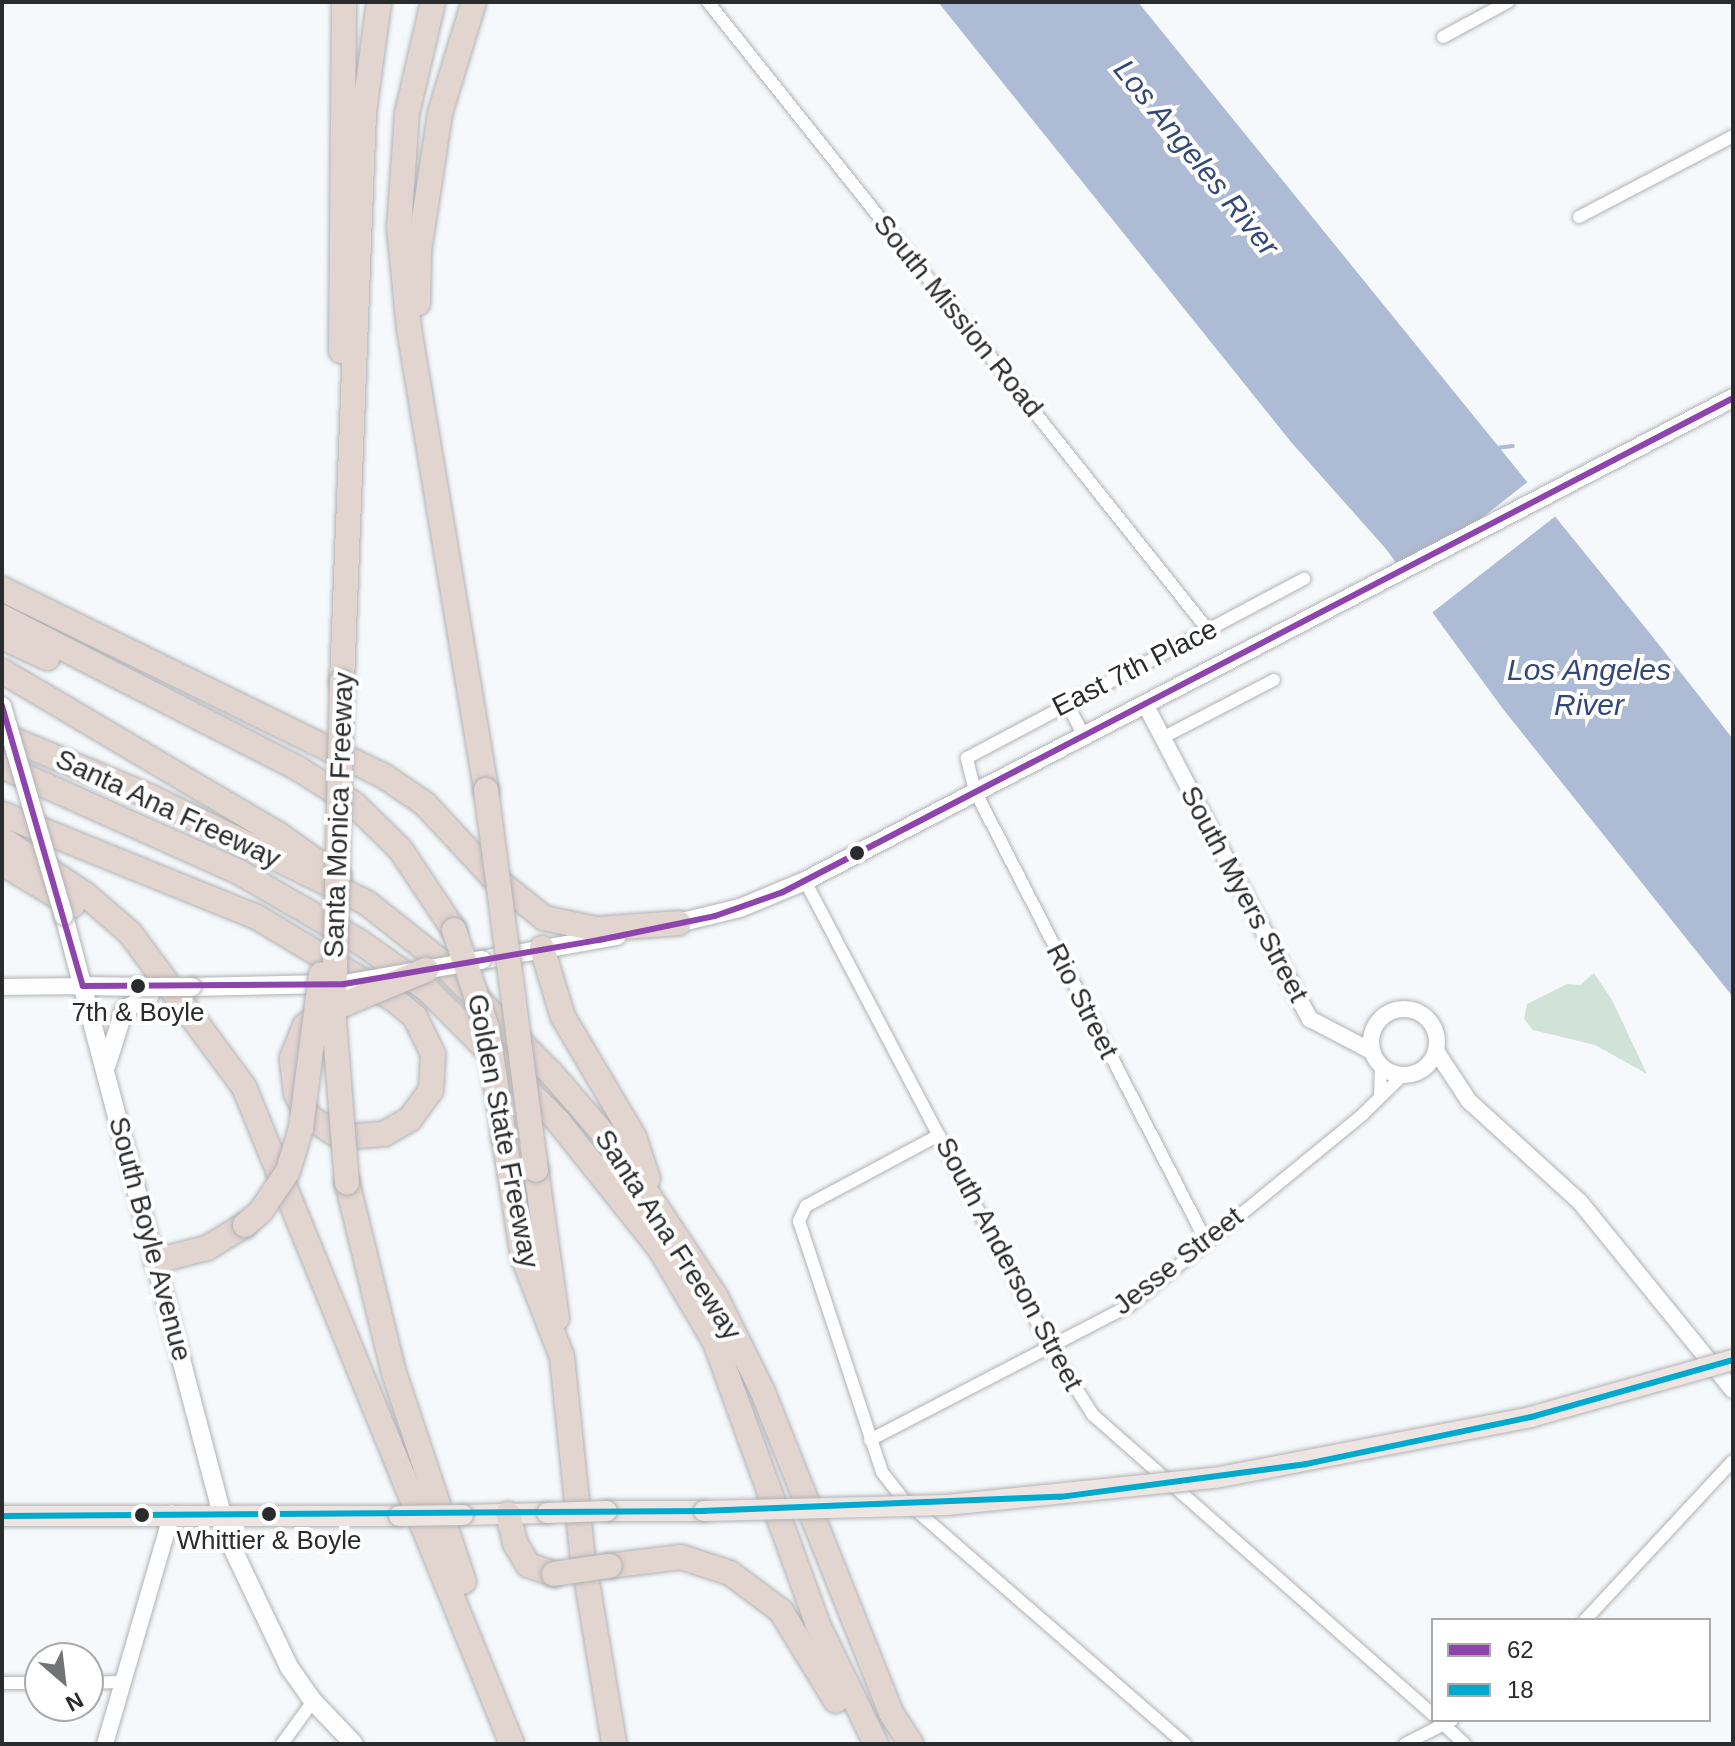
<!DOCTYPE html>
<html>
<head>
<meta charset="utf-8">
<style>
	body { margin:0 }
	#map { position:relative; width:1735px; height:1746px; overflow:hidden; background:#f6f9fb; font-family:Helvetica,sans-serif }
	div>[style] { position:absolute }
	.green>* { inset:0; background:#d1e3d8 }
	.water>* { inset:0; background:#adbbd4 }
	.pier>* { inset:0; background:#f6f9fb; transform-origin:0 0 }
	.stream>* { height:4px; margin:-2px; padding:0 2px; transform-origin:2px; border-radius:2px; background:#adbbd4 }
	.roads { filter:drop-shadow(0 0 2px #b0b2b4) drop-shadow(0 0 2px #b0b2b4) }
	.minor>* { height:12px; margin:-6px; padding:0 6px; transform-origin:6px; border-radius:6px; background:#fefefe }
	.tertiary>* { height:16px; margin:-8px; padding:0 8px; transform-origin:8px; border-radius:8px; background:#fefefe }
	.tertiary>.ring { margin:-8px; padding:0; box-sizing:content-box; background:none; border:16px solid #fefefe; border-radius:50% }
	.secondary>* { height:18px; margin:-9px; padding:0 9px; transform-origin:9px; border-radius:9px; background:#fefefe }
	.primary>* { height:20px; margin:-10px; padding:0 10px; transform-origin:10px; border-radius:10px; background:#eee5e2 }
	.motorway>* { height:24px; margin:-12px; padding:0 12px; transform-origin:12px; border-radius:12px; background:#e2d4cf }
	.bridges { filter:drop-shadow(0 0 2px #b0b2b4) drop-shadow(0 0 2px #b0b2b4) }
	.secondary-bridge>* { height:18px; margin:-9px; padding:0 9px; transform-origin:9px; border-radius:9px; background:#fefefe }
	.primary-bridge>* { height:20px; margin:-10px; padding:0 10px; transform-origin:10px; border-radius:10px; background:#eee5e2 }
	.motorway-bridge>* { height:24px; margin:-12px; padding:0 12px; transform-origin:12px; border-radius:12px; background:#e2d4cf }
	.bus-1>* { height:6px; margin:-3px; padding:0 3px; transform-origin:3px; border-radius:3px; background:#8e44ad }
	.bus-2>* { height:6px; margin:-3px; padding:0 3px; transform-origin:3px; border-radius:3px; background:#00a9ce }
	.dots>* { width:22px; height:22px; translate:-50% -50%; box-sizing:border-box; border:4px solid #fff; border-radius:50% }
	span { translate:-50% -50%; white-space:nowrap; text-align:center; line-height:1.15; -webkit-text-stroke:8px #fff; paint-order:stroke }
	.bus-label { font-size:26px; color:#2a2b2d }
	.street-label { font-size:28px; color:#2a2b2d }
	.water-label { font-size:30px; color:#324879; font-style:italic }
	.frame { position:absolute; inset:0; border:4px solid #2a2b2d; pointer-events:none }
	.legend { position:absolute; left:1431px; top:1618px; width:280px; height:104px; box-sizing:border-box; background:#fff; border:2px solid #aaaaab; margin:0; padding:10px 14px; list-style:none; font-size:24px; color:#2a2b2d }
	.legend li { display:flex; align-items:center; gap:16px; height:40px }
	.legend b { width:40px; border:2px solid #aaaaab }
	.north { position:absolute; left:24px; top:1642px; width:80px; height:80px; box-sizing:border-box; background:#fff; border:2px solid #aaaaab; border-radius:50%; rotate:152deg; font-size:22px; font-weight:700; line-height:32px; text-align:center; color:#2a2b2d }
	.north::after { content:''; display:block; margin:auto; width:28px; height:36px; background:#717375; clip-path:polygon(50% 0,100% 100%,50% 72%,0 100%) }
</style>
</head>
<body>
<div id="map">
	<div class="green">
		<div style="clip-path:polygon(1594px 973px,1612px 1000px,1647px 1074px,1595px 1045px,1533px 1030px,1524px 1019px,1527px 1004px,1567px 984px,1580px 985px)"></div>
	</div>
	<div class="water">
		<div style="clip-path:polygon(938px 2px,1138px 2px,1652px 636px,1733px 739px,1733px 997px,1503px 709px,1386px 549px,1291px 442px)"></div>
	</div>
	<div class="pier">
		<div style="left:1529px;top:481px;width:44px;height:162px;rotate:52deg"></div>
	</div>
	<div class="stream">
		<div style="left:1496px;top:448px;width:17px;rotate:-7deg"></div>
	</div>
	<div class="roads">
		<div class="minor">
			<div style="left:708px;top:2px;width:803px;rotate:51.47deg"></div>
			<div style="left:1443px;top:37px;width:74px;rotate:-28.3deg"></div>
			<div style="left:1579px;top:217px;width:174px;rotate:-27.7deg"></div>
			<div style="left:1067px;top:703px;width:36px;rotate:63deg"></div>
			<div style="left:1162px;top:738px;width:126px;rotate:-27.4deg"></div>
			<div style="left:805px;top:881px;width:526px;rotate:62.27deg"></div>
			<div style="left:1050px;top:1347px;width:80px;rotate:57.7deg"></div>
			<div style="left:1093px;top:1415px;width:453px;rotate:41.4deg"></div>
			<div style="left:1380px;top:1096px;width:30px;rotate:-88deg"></div>
			<div style="left:939px;top:1135px;width:151px;rotate:151.9deg"></div>
			<div style="left:806px;top:1206px;width:17px;rotate:115deg"></div>
			<div style="left:799px;top:1221px;width:264px;rotate:71.7deg"></div>
			<div style="left:882px;top:1472px;width:33px;rotate:52deg"></div>
			<div style="left:902px;top:1498px;width:375px;rotate:41deg"></div>
			<div style="left:1206px;top:1241px;width:506px;rotate:-117.17deg"></div>
			<div style="left:975px;top:791px;width:34px;rotate:-104deg"></div>
			<div style="left:967px;top:758px;width:382px;rotate:-28deg"></div>
			<div style="left:870px;top:1440px;width:293px;rotate:-27.4deg"></div>
			<div style="left:1130px;top:1305px;width:301px;rotate:-39.3deg"></div>
			<div style="left:1363px;top:1114px;width:56px;rotate:-44.3deg"></div>
			<div style="left:1585px;top:1620px;width:217px;rotate:-47.1deg"></div>
			<div style="left:2px;top:1683px;width:38px"></div>
			<div style="left:88px;top:1683px;width:36px;rotate:-2deg"></div>
			<div style="left:1439px;top:1720px;width:35px;rotate:43deg"></div>
			<div style="left:282px;top:1744px;width:53px;rotate:-54.2deg"></div>
			<div style="left:1405px;top:1744px;width:53px;rotate:-27.1deg"></div>
		</div>
		<div class="tertiary">
			<div style="left:1145px;top:704px;width:356px;rotate:62.4deg"></div>
			<div style="left:1310px;top:1019px;width:71px;rotate:27.6deg"></div>
			<div style="left:2px;top:987px;width:81px;rotate:-0.7deg"></div>
			<div class="ring" style="left:1371px;top:1009px;width:50px;height:50px"></div>
			<div style="left:1436px;top:1051px;width:60px;rotate:56.6deg"></div>
			<div style="left:1469px;top:1101px;width:150px;rotate:42.3deg"></div>
			<div style="left:1580px;top:1202px;width:242px;rotate:50.9deg"></div>
			<div style="left:105px;top:1744px;width:240px;rotate:-73.8deg"></div>
		</div>
		<div class="secondary">
			<div style="left:64px;top:916px;width:646px;rotate:75.21deg"></div>
			<div style="left:229px;top:1541px;width:140px;rotate:64.5deg"></div>
			<div style="left:289px;top:1667px;width:42px;rotate:54.8deg"></div>
			<div style="left:313px;top:1701px;width:59px;rotate:46.4deg"></div>
			<div style="left:670px;top:925px;width:72px;rotate:-13.7deg"></div>
			<div style="left:740px;top:908px;width:70px;rotate:-22.6deg"></div>
			<div style="left:805px;top:881px;width:1046px;rotate:-27.5deg"></div>
			<div style="left:482px;top:960px;width:137px;rotate:-10.1deg"></div>
			<div style="left:83px;top:986px;width:59px;rotate:1deg"></div>
			<div style="left:192px;top:987px;width:137px;rotate:-1.3deg"></div>
			<div style="left:107px;top:1064px;width:57px;rotate:-72.5deg"></div>
			<div style="left:124px;top:1010px;width:29px;rotate:-29deg"></div>
		</div>
		<div class="primary">
			<div style="left:607px;top:1511px;width:97px"></div>
			<div style="left:463px;top:1515px;width:84px;rotate:-1.4deg"></div>
			<div style="left:2px;top:1516px;width:397px"></div>
		</div>
		<div class="motorway">
			<div style="left:433px;top:2px;width:115px;rotate:103.1deg"></div>
			<div style="left:407px;top:114px;width:113px;rotate:94deg"></div>
			<div style="left:399px;top:227px;width:102px;rotate:84.4deg"></div>
			<div style="left:409px;top:329px;width:467px;rotate:80.5deg"></div>
			<div style="left:418px;top:303px;width:52px;rotate:-88.9deg"></div>
			<div style="left:419px;top:251px;width:140px;rotate:-81.3deg"></div>
			<div style="left:440px;top:113px;width:116px;rotate:-73deg"></div>
			<div style="left:341px;top:351px;width:349px;rotate:-89.5deg"></div>
			<div style="left:2px;top:589px;width:425px;rotate:26.1deg"></div>
			<div style="left:384px;top:776px;width:50px;rotate:34.3deg"></div>
			<div style="left:425px;top:804px;width:98px;rotate:47.1deg"></div>
			<div style="left:492px;top:876px;width:67px;rotate:38.9deg"></div>
			<div style="left:544px;top:918px;width:53px;rotate:11.9deg"></div>
			<div style="left:596px;top:929px;width:83px;rotate:-4.1deg"></div>
			<div style="left:2px;top:617px;width:334px;rotate:27.1deg"></div>
			<div style="left:299px;top:769px;width:65px;rotate:32.5deg"></div>
			<div style="left:354px;top:804px;width:64px;rotate:44.4deg"></div>
			<div style="left:400px;top:849px;width:97px;rotate:56.3deg"></div>
			<div style="left:2px;top:637px;width:50px;rotate:25deg"></div>
			<div style="left:2px;top:671px;width:321px;rotate:30.6deg"></div>
			<div style="left:278px;top:834px;width:75px;rotate:35.2deg"></div>
			<div style="left:342px;top:682px;width:570px;rotate:-87.79deg"></div>
			<div style="left:364px;top:112px;width:111px;rotate:-82.2deg"></div>
			<div style="left:2px;top:735px;width:164px;rotate:22.6deg"></div>
			<div style="left:153px;top:798px;width:238px;rotate:26.1deg"></div>
			<div style="left:367px;top:903px;width:92px;rotate:38.4deg"></div>
			<div style="left:439px;top:960px;width:161px;rotate:45.3deg"></div>
			<div style="left:552px;top:1074px;width:107px;rotate:49.2deg"></div>
			<div style="left:622px;top:1155px;width:170px;rotate:56.5deg"></div>
			<div style="left:716px;top:1297px;width:104px;rotate:63.7deg"></div>
			<div style="left:762px;top:1390px;width:348px;rotate:68.2deg"></div>
			<div style="left:891px;top:1713px;width:37px;rotate:57deg"></div>
			<div style="left:2px;top:766px;width:257px;rotate:24.1deg"></div>
			<div style="left:237px;top:871px;width:142px;rotate:30deg"></div>
			<div style="left:360px;top:942px;width:83px;rotate:35.2deg"></div>
			<div style="left:428px;top:990px;width:185px;rotate:45.2deg"></div>
			<div style="left:558px;top:1121px;width:164px;rotate:51.4deg"></div>
			<div style="left:660px;top:1249px;width:108px;rotate:59.4deg"></div>
			<div style="left:715px;top:1342px;width:299px;rotate:70deg"></div>
			<div style="left:817px;top:1623px;width:135px;rotate:64deg"></div>
			<div style="left:2px;top:814px;width:273px;rotate:22deg"></div>
			<div style="left:255px;top:916px;width:163px;rotate:31deg"></div>
			<div style="left:395px;top:1000px;width:26px;rotate:40deg"></div>
			<div style="left:415px;top:1017px;width:41px;rotate:64.1deg"></div>
			<div style="left:433px;top:1054px;width:36px;rotate:93deg"></div>
			<div style="left:431px;top:1090px;width:36px;rotate:126deg"></div>
			<div style="left:410px;top:1119px;width:30px;rotate:150deg"></div>
			<div style="left:384px;top:1134px;width:31px;rotate:176deg"></div>
			<div style="left:353px;top:1136px;width:19px;rotate:-171deg"></div>
			<div style="left:334px;top:1133px;width:31px;rotate:-147deg"></div>
			<div style="left:308px;top:1116px;width:26px;rotate:-118deg"></div>
			<div style="left:296px;top:1093px;width:35px;rotate:-97deg"></div>
			<div style="left:292px;top:1058px;width:35px;rotate:-68deg"></div>
			<div style="left:305px;top:1026px;width:20px;rotate:-37deg"></div>
			<div style="left:2px;top:839px;width:101px;rotate:33.7deg"></div>
			<div style="left:86px;top:895px;width:58px;rotate:40.8deg"></div>
			<div style="left:130px;top:933px;width:192px;rotate:53.5deg"></div>
			<div style="left:244px;top:1087px;width:710px;rotate:67.81deg"></div>
			<div style="left:2px;top:863px;width:82px;rotate:31deg"></div>
			<div style="left:542px;top:948px;width:72px;rotate:73.1deg"></div>
			<div style="left:563px;top:1017px;width:139px;rotate:59.4deg"></div>
			<div style="left:634px;top:1137px;width:44px;rotate:71.6deg"></div>
			<div style="left:504px;top:1137px;width:121px;rotate:81deg"></div>
			<div style="left:523px;top:1257px;width:107px;rotate:68.7deg"></div>
			<div style="left:562px;top:1357px;width:196px;rotate:84.1deg"></div>
			<div style="left:582px;top:1552px;width:195px;rotate:80.5deg"></div>
			<div style="left:536px;top:1170px;width:150px;rotate:82deg"></div>
			<div style="left:347px;top:1182px;width:197px;rotate:76.2deg"></div>
			<div style="left:394px;top:1373px;width:220px;rotate:71.5deg"></div>
			<div style="left:156px;top:1261px;width:53px;rotate:-14.3deg"></div>
			<div style="left:207px;top:1248px;width:44px;rotate:-31.2deg"></div>
			<div style="left:508px;top:1514px;width:30px;rotate:76deg"></div>
			<div style="left:515px;top:1543px;width:26px;rotate:59deg"></div>
			<div style="left:528px;top:1565px;width:28px;rotate:19deg"></div>
			<div style="left:609px;top:1566px;width:73px;rotate:-7.1deg"></div>
			<div style="left:681px;top:1557px;width:52px;rotate:18.1deg"></div>
			<div style="left:730px;top:1573px;width:64px;rotate:36.7deg"></div>
			<div style="left:781px;top:1611px;width:105px;rotate:58.6deg"></div>
		</div>
	</div>
	<div class="bridges">
		<div class="secondary-bridge">
			<div style="left:2px;top:706px;width:219px;rotate:73.6deg"></div>
			<div style="left:344px;top:984px;width:140px;rotate:-9.9deg"></div>
			<div style="left:142px;top:987px;width:50px"></div>
		</div>
		<div class="primary-bridge">
			<div style="left:704px;top:1511px;width:243px;rotate:-1.4deg"></div>
			<div style="left:947px;top:1505px;width:269px;rotate:-5.8deg"></div>
			<div style="left:1215px;top:1478px;width:322px;rotate:-10.9deg"></div>
			<div style="left:1531px;top:1417px;width:210px;rotate:-15.8deg"></div>
			<div style="left:547px;top:1513px;width:60px;rotate:-1.9deg"></div>
			<div style="left:399px;top:1516px;width:64px;rotate:-0.9deg"></div>
		</div>
		<div class="motorway-bridge">
			<div style="left:342px;top:682px;width:339px;rotate:91.4deg"></div>
			<div style="left:334px;top:1021px;width:162px;rotate:85.4deg"></div>
			<div style="left:486px;top:790px;width:383px;rotate:82.5deg"></div>
			<div style="left:454px;top:930px;width:103px;rotate:71.4deg"></div>
			<div style="left:487px;top:1028px;width:110px;rotate:81.1deg"></div>
			<div style="left:323px;top:1013px;width:112px;rotate:-22.7deg"></div>
			<div style="left:245px;top:1225px;width:21px;rotate:-41deg"></div>
			<div style="left:261px;top:1211px;width:48px;rotate:-56deg"></div>
			<div style="left:288px;top:1171px;width:45px;rotate:-73.2deg"></div>
			<div style="left:301px;top:1128px;width:155px;rotate:-82.6deg"></div>
			<div style="left:554px;top:1574px;width:56px;rotate:-8.3deg"></div>
		</div>
	</div>
	<div class="bus-1">
		<div style="left:2px;top:706px;width:291px;rotate:73.9deg"></div>
		<div style="left:83px;top:986px;width:261px;rotate:-0.4deg"></div>
		<div style="left:344px;top:984px;width:259px;rotate:-9.8deg"></div>
		<div style="left:599px;top:940px;width:118px;rotate:-11.7deg"></div>
		<div style="left:715px;top:916px;width:72px;rotate:-19.4deg"></div>
		<div style="left:783px;top:892px;width:1071px;rotate:-27.47deg"></div>
	</div>
	<div class="bus-2">
		<div style="left:2px;top:1516px;width:702px;rotate:-0.41deg"></div>
		<div style="left:704px;top:1511px;width:356px;rotate:-2.3deg"></div>
		<div style="left:1060px;top:1497px;width:248px;rotate:-7.6deg"></div>
		<div style="left:1306px;top:1464px;width:230px;rotate:-11.8deg"></div>
		<div style="left:1531px;top:1417px;width:210px;rotate:-15.8deg"></div>
	</div>
	<div class="dots">
		<div style="left:857px;top:853px;background:#2a2b2d"></div>
		<div style="left:138px;top:986px;background:#2a2b2d"></div>
		<div style="left:269px;top:1514px;background:#2a2b2d"></div>
		<div style="left:142px;top:1515px;background:#2a2b2d"></div>
	</div>
	<div class="bus-label">
		<span style="left:138px;top:1013px">7th &amp; Boyle</span>
		<span style="left:269px;top:1541px">Whittier &amp; Boyle</span>
	</div>
	<div class="street-label">
		<span style="left:958px;top:316px;rotate:51deg">South Mission Road</span>
		<span style="left:1135px;top:668px;rotate:-27deg">East 7th Place</span>
		<span style="left:168px;top:809px;rotate:25deg">Santa Ana Freeway</span>
		<span style="left:339px;top:815px;rotate:-88deg">Santa Monica Freeway</span>
		<span style="left:1244px;top:894px;rotate:62deg">South Myers Street</span>
		<span style="left:1082px;top:1001px;rotate:63deg">Rio Street</span>
		<span style="left:503px;top:1131px;rotate:79deg">Golden State Freeway</span>
		<span style="left:668px;top:1235px;rotate:57deg">Santa Ana Freeway</span>
		<span style="left:150px;top:1239px;rotate:75deg">South Boyle Avenue</span>
		<span style="left:1178px;top:1261px;rotate:-38deg">Jesse Street</span>
		<span style="left:1009px;top:1264px;rotate:62deg">South Anderson Street</span>
	</div>
	<div class="water-label">
		<span style="left:1196px;top:158px;rotate:51deg">Los Angeles River</span>
		<span style="left:1589px;top:687px">Los Angeles<br>River</span>
	</div>
	<div class="frame"></div>
	<ul class="legend">
	<li><b style="height:10px;background:#8e44ad"></b>62</li>
	<li><b style="height:10px;background:#00a9ce"></b>18</li>
	</ul>
	<div class="north">N</div>
</div>
</body>
</html>
